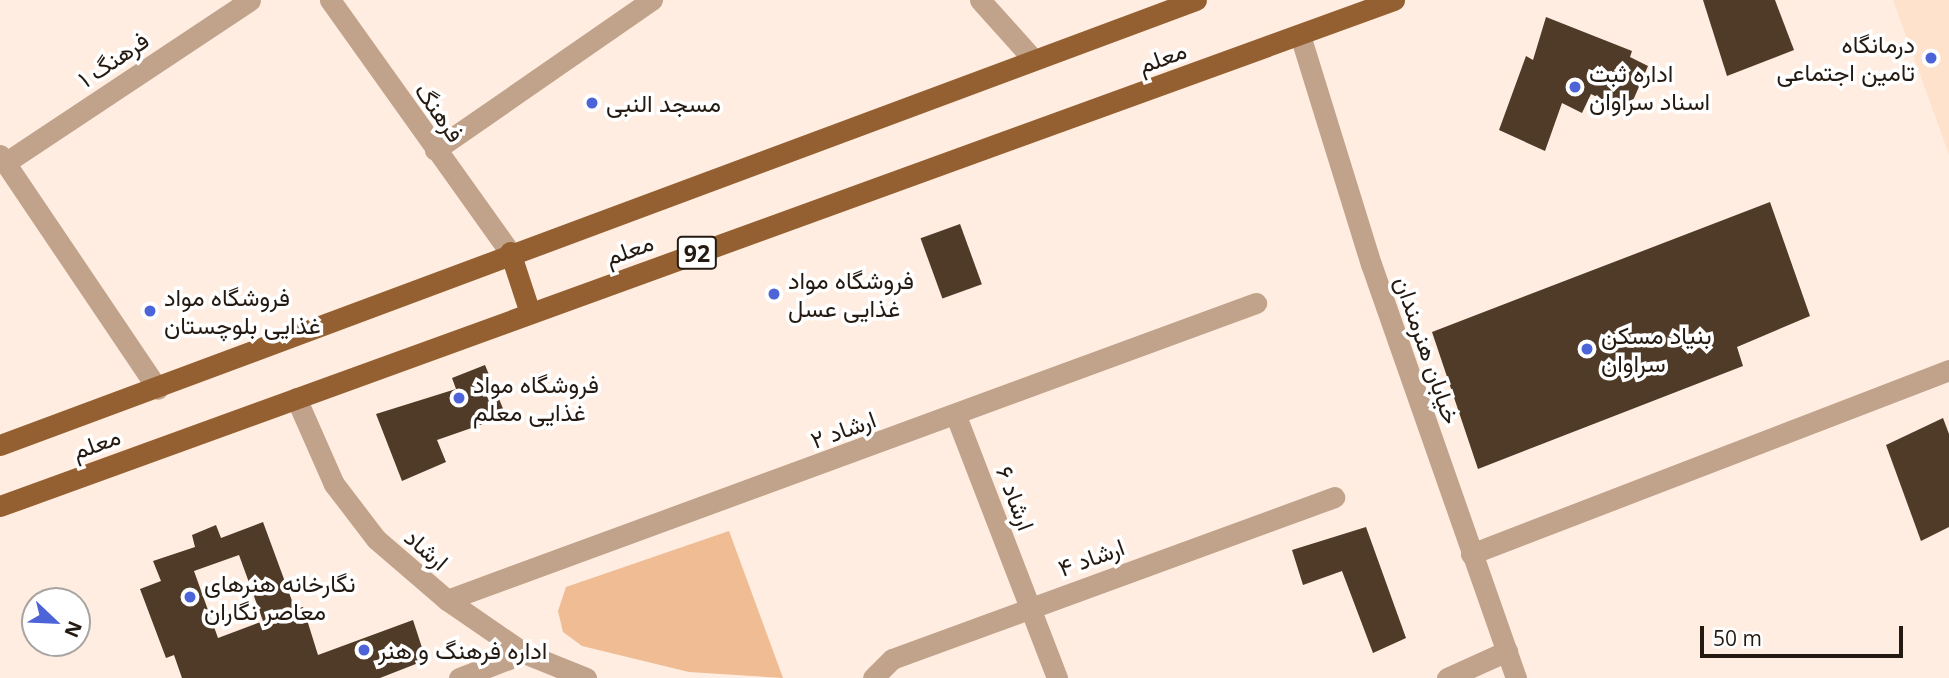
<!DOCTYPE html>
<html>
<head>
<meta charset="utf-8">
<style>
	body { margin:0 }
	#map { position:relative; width:1949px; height:678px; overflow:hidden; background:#feede0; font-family:"Open Sans",Vazirmatn,sans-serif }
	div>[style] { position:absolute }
	.built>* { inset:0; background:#fee2cc }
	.green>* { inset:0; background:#efbc93 }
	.building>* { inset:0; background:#503a28; transform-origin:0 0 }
	.minor>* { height:21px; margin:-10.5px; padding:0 10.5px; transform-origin:10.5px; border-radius:10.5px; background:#c1a28a }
	.tertiary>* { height:21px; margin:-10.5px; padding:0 10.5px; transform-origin:10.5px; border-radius:10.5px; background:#c1a28a }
	.primary>* { height:21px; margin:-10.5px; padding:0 10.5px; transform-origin:10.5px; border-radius:10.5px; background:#956031 }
	.dots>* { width:19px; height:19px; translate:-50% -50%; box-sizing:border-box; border:4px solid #fff; border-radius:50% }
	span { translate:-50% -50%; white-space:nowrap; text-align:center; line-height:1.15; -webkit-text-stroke:7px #fff; paint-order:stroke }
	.shield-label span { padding:2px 5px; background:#fff; border:2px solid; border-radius:5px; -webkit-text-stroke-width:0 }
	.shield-label { font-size:23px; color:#241a12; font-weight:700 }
	.poi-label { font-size:24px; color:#241a12 }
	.right { translate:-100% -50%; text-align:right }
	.left { translate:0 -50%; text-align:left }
	.street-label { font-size:24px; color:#241a12 }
	.north { position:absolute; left:21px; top:587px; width:70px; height:70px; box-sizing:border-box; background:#fff; border:2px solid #a7a3a0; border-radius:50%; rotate:113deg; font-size:19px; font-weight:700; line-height:28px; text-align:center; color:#241a12 }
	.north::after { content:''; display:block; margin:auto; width:24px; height:32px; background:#4c64d8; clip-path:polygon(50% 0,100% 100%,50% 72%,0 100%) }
	.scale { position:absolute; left:1700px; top:626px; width:203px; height:32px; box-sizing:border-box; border:4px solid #241a12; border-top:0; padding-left:9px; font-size:21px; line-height:24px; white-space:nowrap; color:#241a12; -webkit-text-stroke:5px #fff; paint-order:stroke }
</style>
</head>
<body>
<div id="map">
	<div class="built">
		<div style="clip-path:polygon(1893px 0,1949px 0,1949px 155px,1935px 116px)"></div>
	</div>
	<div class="green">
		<div style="clip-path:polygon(729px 531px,783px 678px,689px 672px,582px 646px,563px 632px,558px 611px,566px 587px)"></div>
	</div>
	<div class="building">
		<div style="clip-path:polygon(1703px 0,1775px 0,1794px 50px,1727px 76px)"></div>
		<div style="clip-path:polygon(1546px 17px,1632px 51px,1630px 57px,1648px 66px,1628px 112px,1591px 94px,1582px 113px,1562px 103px,1545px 151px,1499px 130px,1526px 56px,1533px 60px)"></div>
		<div style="clip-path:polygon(1770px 202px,1810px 316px,1737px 347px,1743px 366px,1478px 469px,1432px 332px)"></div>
		<div style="left:960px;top:224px;width:64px;height:42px;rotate:70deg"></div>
		<div style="clip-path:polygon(485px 365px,504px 411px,482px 419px,483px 424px,437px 440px,446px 462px,402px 481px,376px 414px,456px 389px,452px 378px)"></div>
		<div style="clip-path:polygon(1943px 418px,1949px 434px,1949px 527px,1921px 541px,1886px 445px)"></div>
		<div style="clip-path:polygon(evenodd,263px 522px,295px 609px,303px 607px,318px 655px,413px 620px,426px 660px,380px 678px,182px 678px,174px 655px,166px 658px,140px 589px,161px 581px,153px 561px,195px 547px,192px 535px,216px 525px,221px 538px,263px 522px,239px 555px,263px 621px,218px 638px,194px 571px,239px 555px)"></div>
		<div style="clip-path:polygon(1366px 527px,1406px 638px,1373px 653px,1342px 571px,1303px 585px,1292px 550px)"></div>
	</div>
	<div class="minor">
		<div style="left:980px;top:0;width:79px;rotate:48.1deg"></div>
		<div style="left:1300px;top:35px;width:240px;rotate:72.8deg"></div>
		<div style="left:1371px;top:264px;width:439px;rotate:70.7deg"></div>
		<div style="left:435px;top:150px;width:264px;rotate:-34.7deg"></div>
		<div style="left:0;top:155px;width:282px;rotate:56deg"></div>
		<div style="left:5px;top:163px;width:294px;rotate:-33.6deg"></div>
		<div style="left:296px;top:398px;width:94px;rotate:66.2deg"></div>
		<div style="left:334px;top:484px;width:69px;rotate:52.6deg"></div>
		<div style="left:376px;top:539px;width:94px;rotate:40.7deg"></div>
		<div style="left:447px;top:600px;width:93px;rotate:34.5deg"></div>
		<div style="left:524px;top:653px;width:67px;rotate:22deg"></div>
		<div style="left:956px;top:416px;width:281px;rotate:68.9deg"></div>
		<div style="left:1471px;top:554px;width:512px;rotate:-21.05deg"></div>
		<div style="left:447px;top:600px;width:862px;rotate:-20.16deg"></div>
		<div style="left:459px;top:678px;width:70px;rotate:-21deg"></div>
		<div style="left:873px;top:678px;width:27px;rotate:-45deg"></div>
		<div style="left:892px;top:659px;width:471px;rotate:-20.1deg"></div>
		<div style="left:1447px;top:678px;width:66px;rotate:-24.2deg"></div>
	</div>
	<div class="tertiary">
		<div style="left:330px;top:0;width:310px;rotate:54.5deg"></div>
	</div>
	<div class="primary">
		<div style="left:510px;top:252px;width:64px;rotate:71.8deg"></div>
		<div style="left:0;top:445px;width:1276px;rotate:-20.41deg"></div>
		<div style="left:0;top:506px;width:1483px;rotate:-19.95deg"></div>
	</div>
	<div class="dots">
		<div style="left:1931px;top:58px;background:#4c64d8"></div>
		<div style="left:1575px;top:87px;background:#4c64d8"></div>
		<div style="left:592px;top:103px;background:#4c64d8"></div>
		<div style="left:774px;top:294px;background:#4c64d8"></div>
		<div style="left:150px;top:311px;background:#4c64d8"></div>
		<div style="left:1587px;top:349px;background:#4c64d8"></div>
		<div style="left:459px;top:398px;background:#4c64d8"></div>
		<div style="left:190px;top:597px;background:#4c64d8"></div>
		<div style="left:364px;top:650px;background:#4c64d8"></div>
	</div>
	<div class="shield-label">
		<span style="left:697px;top:253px">92</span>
	</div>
	<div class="poi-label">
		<span class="right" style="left:1915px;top:58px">درمانگاه<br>تامین اجتماعی</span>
		<span class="left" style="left:1589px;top:87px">اداره ثبت<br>اسناد سراوان</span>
		<span class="left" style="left:606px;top:103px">مسجد النبی</span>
		<span class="left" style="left:788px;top:294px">فروشگاه مواد<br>غذایی عسل</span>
		<span class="left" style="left:164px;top:311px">فروشگاه مواد<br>غذایی بلوچستان</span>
		<span class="left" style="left:1601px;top:349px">بنیاد مسکن<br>سراوان</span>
		<span class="left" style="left:473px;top:398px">فروشگاه مواد<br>غذایی معلم</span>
		<span class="left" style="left:204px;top:597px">نگارخانه هنرهای<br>معاصر نگاران</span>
		<span class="left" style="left:378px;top:650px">اداره فرهنگ و هنر</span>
	</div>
	<div class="street-label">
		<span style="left:1162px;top:57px;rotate:-20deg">معلم</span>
		<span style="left:113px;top:59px;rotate:-34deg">فرهنگ ۱</span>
		<span style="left:440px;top:112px;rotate:55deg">فرهنگ</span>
		<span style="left:629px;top:249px;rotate:-20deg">معلم</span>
		<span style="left:1428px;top:350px;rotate:71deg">خیابان هنرمندان</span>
		<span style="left:843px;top:429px;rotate:-20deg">ارشاد ۲</span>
		<span style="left:96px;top:443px;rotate:-20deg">معلم</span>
		<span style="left:1016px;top:498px;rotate:69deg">ارشاد ۶</span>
		<span style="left:427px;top:549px;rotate:41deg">ارشاد</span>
		<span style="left:1091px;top:557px;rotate:-20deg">ارشاد ۴</span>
	</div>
	<div class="north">N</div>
	<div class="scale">50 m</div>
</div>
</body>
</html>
